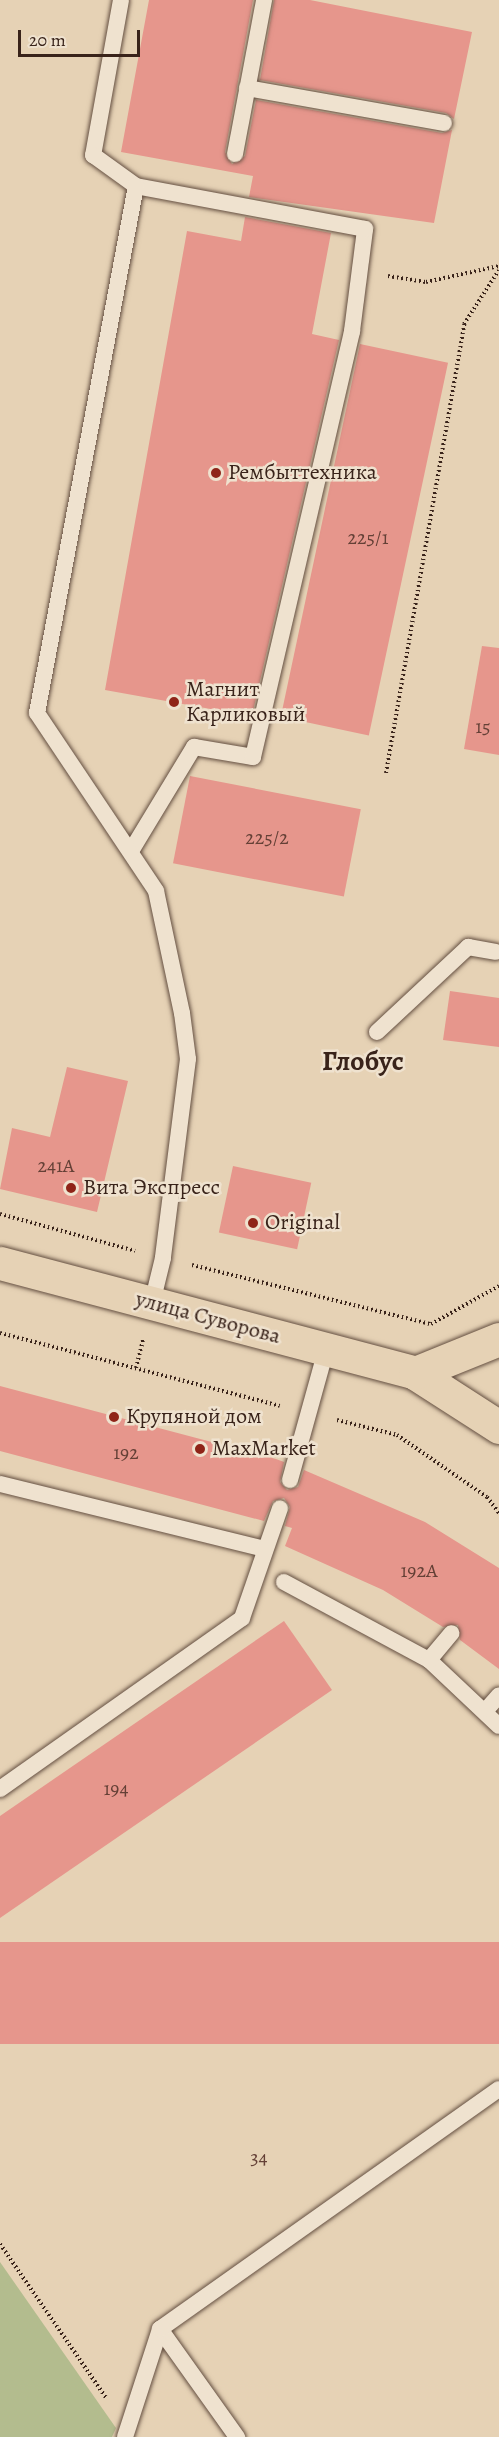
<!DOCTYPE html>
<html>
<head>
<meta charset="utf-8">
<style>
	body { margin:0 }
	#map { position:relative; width:499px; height:2437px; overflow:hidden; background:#e6d2b5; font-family:Alegreya,serif }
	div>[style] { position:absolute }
	.green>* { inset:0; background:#b3bc8e }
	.building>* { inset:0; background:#e6968c; transform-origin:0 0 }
	.path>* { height:4px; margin-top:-2px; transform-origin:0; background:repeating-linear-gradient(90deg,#39231a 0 1.5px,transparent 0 4.5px) }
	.roads { filter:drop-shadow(0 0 2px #644f41) drop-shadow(0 0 2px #644f41) }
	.service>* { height:16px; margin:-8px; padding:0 8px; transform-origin:8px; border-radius:8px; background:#efe2cf }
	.primary>* { height:33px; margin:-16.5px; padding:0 16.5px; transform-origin:16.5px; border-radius:16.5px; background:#e6d2b5 }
	.dots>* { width:16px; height:16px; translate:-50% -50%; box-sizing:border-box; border:3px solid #efe2cf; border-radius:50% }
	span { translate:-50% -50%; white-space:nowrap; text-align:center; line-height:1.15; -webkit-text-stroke:5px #efe2cf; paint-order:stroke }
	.number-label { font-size:20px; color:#644036 }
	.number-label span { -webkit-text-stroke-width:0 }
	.poi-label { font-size:22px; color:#39231a }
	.left { translate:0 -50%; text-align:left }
	.street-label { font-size:22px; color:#39231a }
	.district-label { font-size:28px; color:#39231a; font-weight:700 }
	.scale { position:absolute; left:18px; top:30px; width:122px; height:27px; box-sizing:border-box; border:3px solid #39231a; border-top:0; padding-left:8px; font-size:18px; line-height:21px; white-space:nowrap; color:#39231a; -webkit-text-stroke:4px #efe2cf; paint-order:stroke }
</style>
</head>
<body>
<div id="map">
	<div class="green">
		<div style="clip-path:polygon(0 2262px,116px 2428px,112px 2437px,0 2437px)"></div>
	</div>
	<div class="building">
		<div style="clip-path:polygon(149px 0,253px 0,225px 152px,232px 164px,245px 156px,256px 100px,442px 133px,452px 130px,434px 223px,249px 197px,253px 176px,121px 152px)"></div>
		<div style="clip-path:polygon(274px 0,310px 0,472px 32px,454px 119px,446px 113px,260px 80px)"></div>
		<div style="clip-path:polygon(245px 217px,331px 233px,312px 334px,339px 340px,253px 711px,245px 709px,244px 715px,105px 690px,187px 231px,241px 241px)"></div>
		<div style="left:360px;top:344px;width:90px;height:381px;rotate:12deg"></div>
		<div style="clip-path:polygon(482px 646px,499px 648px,499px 755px,464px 749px)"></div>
		<div style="left:190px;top:776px;width:174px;height:89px;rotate:11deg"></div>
		<div style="clip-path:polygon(450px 991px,499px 998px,499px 1047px,443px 1040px)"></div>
		<div style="clip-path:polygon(67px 1067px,128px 1081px,97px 1212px,0 1189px,12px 1128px,50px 1137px)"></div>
		<div style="left:233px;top:1166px;width:80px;height:68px;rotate:12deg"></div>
		<div style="clip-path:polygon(0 1386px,276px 1459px,284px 1462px,280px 1482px,287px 1490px,298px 1487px,304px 1470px,425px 1522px,499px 1568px,499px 1669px,460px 1640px,458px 1625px,443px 1627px,383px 1590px,285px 1546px,292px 1528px,285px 1526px,290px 1507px,284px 1498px,273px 1501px,264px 1521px,0 1451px)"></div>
		<div style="clip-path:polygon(284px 1621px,332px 1690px,0 1918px,0 1816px)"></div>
		<div style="left:499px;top:1942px;width:102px;height:557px;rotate:90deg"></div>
	</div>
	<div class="path">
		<div style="left:388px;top:276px;width:38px;rotate:9deg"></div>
		<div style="left:426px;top:282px;width:75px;rotate:-12.4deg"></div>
		<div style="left:386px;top:773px;width:456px;rotate:-80.1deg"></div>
		<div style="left:464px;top:324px;width:64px;rotate:-57.1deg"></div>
		<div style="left:0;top:1214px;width:140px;rotate:15.3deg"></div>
		<div style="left:192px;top:1265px;width:246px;rotate:13.9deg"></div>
		<div style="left:431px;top:1324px;width:78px;rotate:-29.2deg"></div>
		<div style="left:0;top:1333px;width:289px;rotate:14.6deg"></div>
		<div style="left:136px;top:1368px;width:29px;rotate:-76deg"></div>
		<div style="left:337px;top:1420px;width:62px;rotate:14deg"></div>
		<div style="left:397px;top:1435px;width:109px;rotate:34.6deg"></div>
		<div style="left:487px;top:1497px;width:20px;rotate:53deg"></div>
		<div style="left:0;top:2244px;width:188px;rotate:55.4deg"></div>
	</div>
	<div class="roads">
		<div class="service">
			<div style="left:121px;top:0;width:158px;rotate:100.2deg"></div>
			<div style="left:93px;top:155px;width:53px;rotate:35.8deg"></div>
			<div style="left:247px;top:88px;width:200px;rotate:10.1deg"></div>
			<div style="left:235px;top:154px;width:157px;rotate:-79.3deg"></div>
			<div style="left:131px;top:851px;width:122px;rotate:-58.8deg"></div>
			<div style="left:194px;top:747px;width:60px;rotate:9.6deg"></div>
			<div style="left:253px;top:757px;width:437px;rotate:-76.9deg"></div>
			<div style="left:352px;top:331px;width:103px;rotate:-82.7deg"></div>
			<div style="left:365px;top:229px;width:233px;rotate:-169.4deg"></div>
			<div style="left:136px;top:186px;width:536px;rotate:100.64deg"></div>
			<div style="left:37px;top:713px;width:214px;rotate:56.2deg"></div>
			<div style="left:156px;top:891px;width:125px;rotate:78deg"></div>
			<div style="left:182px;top:1013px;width:46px;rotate:82.6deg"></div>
			<div style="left:188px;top:1059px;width:201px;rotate:97.2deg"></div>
			<div style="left:163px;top:1258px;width:46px;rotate:103.7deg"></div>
			<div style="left:377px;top:1032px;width:125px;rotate:-43deg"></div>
			<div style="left:468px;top:947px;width:28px;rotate:10deg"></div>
			<div style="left:290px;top:1480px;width:135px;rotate:-74.5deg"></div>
			<div style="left:0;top:1484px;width:273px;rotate:13.8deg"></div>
			<div style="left:284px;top:1582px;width:165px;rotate:28.3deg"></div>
			<div style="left:429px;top:1660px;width:96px;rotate:43.3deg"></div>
			<div style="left:429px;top:1660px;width:35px;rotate:-50deg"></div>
			<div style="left:487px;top:1709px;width:18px;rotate:-49deg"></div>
			<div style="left:0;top:1789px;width:296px;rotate:-35.2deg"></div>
			<div style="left:242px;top:1618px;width:116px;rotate:-70.9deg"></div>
			<div style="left:160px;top:2329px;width:133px;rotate:54.5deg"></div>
			<div style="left:125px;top:2437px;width:114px;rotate:-72deg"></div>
			<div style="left:160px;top:2329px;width:415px;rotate:-35.3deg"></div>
		</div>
		<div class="primary">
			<div style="left:0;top:1263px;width:429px;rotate:14.8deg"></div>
			<div style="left:415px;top:1373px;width:100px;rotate:32.7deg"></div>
			<div style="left:415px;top:1373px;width:91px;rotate:-22deg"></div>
		</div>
	</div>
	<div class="dots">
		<div style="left:216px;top:473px;background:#8f2418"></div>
		<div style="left:174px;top:702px;background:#8f2418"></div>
		<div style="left:71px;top:1188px;background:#8f2418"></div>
		<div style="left:253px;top:1223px;background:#8f2418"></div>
		<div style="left:114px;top:1417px;background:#8f2418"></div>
		<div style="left:200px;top:1449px;background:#8f2418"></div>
	</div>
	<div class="number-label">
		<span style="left:368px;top:537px">225/1</span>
		<span style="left:483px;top:726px">15</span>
		<span style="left:267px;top:837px">225/2</span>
		<span style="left:56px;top:1165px">241А</span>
		<span style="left:126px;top:1452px">192</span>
		<span style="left:419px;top:1570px">192А</span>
		<span style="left:116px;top:1788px">194</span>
		<span style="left:259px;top:2157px">34</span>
	</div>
	<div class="poi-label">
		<span class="left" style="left:228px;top:473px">Рембыттехника</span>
		<span class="left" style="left:186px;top:702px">Магнит<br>Карликовый</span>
		<span class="left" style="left:83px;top:1188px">Вита Экспресс</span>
		<span class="left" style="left:265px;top:1223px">Original</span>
		<span class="left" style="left:126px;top:1417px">Крупяной дом</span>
		<span class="left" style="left:212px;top:1449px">MaxMarket</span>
	</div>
	<div class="street-label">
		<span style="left:208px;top:1318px;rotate:15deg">улица Суворова</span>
	</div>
	<div class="district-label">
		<span style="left:363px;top:1061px">Глобус</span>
	</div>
	<div class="scale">20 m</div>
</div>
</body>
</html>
